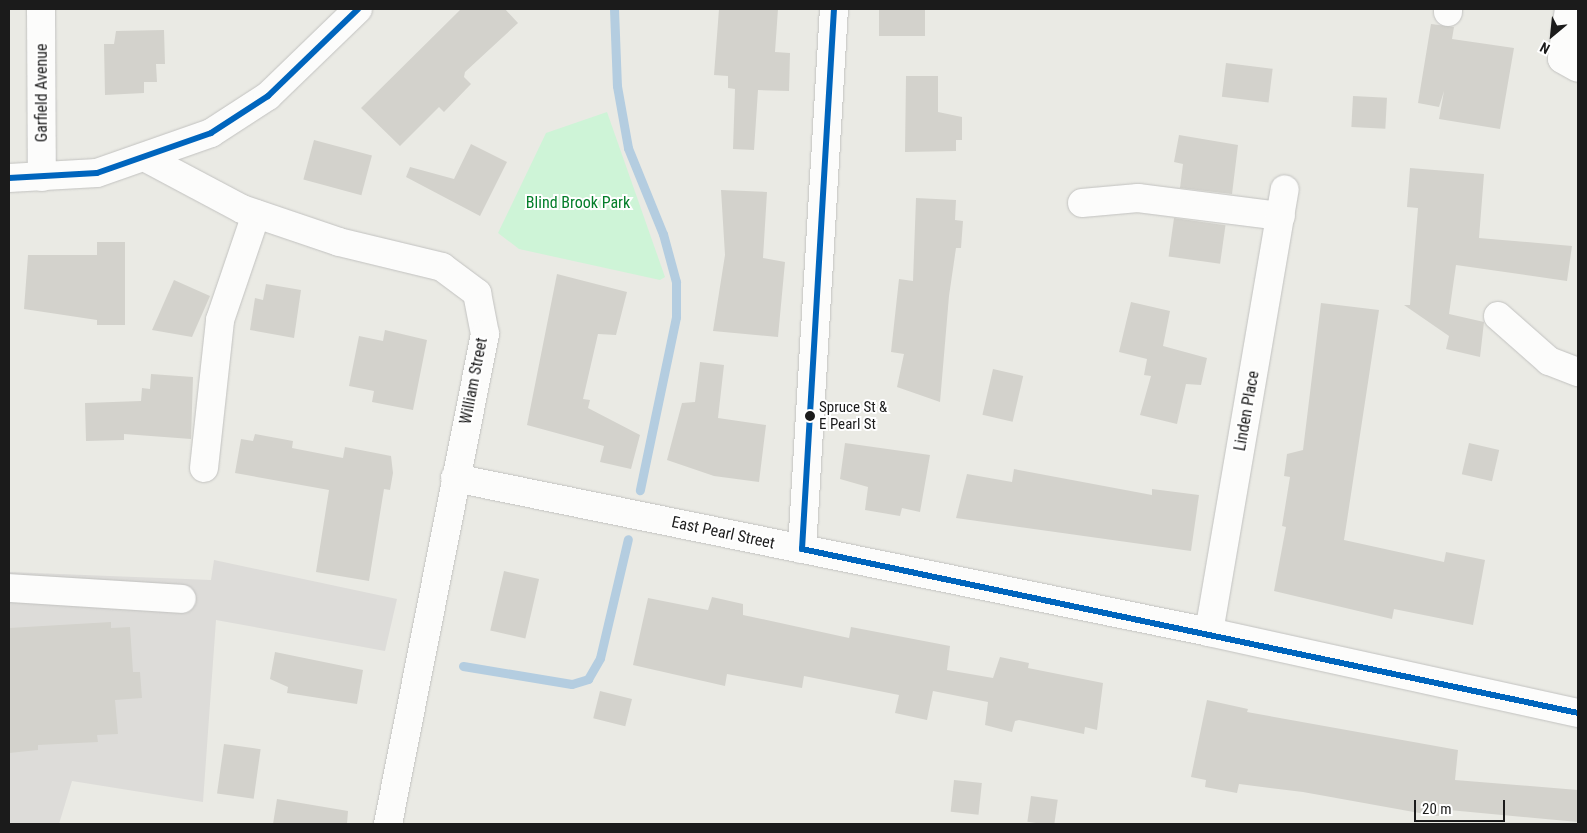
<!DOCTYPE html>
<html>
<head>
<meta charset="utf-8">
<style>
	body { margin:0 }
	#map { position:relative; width:1587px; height:833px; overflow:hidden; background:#eaeae4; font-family:"Roboto Condensed",sans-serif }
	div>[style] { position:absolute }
	.residential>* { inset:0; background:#dddcd9 }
	.park>* { inset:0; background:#cef4d7 }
	.stream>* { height:9px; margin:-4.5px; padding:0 4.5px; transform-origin:4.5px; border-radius:4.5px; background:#b4cde0 }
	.building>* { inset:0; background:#d3d2cc; transform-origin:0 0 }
	.roads { filter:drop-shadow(0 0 1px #c2c2c0) drop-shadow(0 0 1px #c2c2c0) }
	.minor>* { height:28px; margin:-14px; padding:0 14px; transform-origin:14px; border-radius:14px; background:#fcfcfb }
	.bus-1>* { height:6px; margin:-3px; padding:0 3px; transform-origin:3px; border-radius:3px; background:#0065bd }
	.dots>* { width:14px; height:14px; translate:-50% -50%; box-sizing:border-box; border:2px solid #fff; border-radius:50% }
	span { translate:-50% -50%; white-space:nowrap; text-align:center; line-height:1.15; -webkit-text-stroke:4px #fff; paint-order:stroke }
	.bus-label { font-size:15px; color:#1b1b1b }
	.left { translate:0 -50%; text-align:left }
	.street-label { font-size:16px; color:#1b1b1b }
	.park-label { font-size:16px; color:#047e2a }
	.frame { position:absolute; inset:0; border:10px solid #1b1b1b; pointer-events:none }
	.north { position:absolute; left:1527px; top:10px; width:50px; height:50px; -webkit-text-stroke:4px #fff; paint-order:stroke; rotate:208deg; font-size:14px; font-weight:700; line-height:20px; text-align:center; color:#1b1b1b }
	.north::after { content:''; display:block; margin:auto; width:18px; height:22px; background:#1b1b1b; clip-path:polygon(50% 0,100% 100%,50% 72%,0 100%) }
	.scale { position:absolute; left:1414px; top:800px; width:91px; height:22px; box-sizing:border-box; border:2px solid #1b1b1b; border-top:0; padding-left:6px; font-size:15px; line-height:18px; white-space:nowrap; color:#1b1b1b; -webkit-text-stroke:4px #fff; paint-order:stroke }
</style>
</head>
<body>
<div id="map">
	<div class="residential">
		<div style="clip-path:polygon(214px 560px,397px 599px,385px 651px,216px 620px,203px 802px,72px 781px,59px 824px,9px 824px,9px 572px,211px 580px)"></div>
	</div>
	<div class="park">
		<div style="clip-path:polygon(607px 112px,665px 277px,660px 280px,519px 249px,498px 233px,546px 133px)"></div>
	</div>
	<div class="stream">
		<div style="left:614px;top:9px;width:77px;rotate:87.8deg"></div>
		<div style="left:617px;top:86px;width:63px;rotate:79.9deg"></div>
		<div style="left:628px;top:148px;width:93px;rotate:67.9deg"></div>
		<div style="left:663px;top:234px;width:50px;rotate:74.8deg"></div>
		<div style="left:676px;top:282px;width:35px;rotate:90deg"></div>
		<div style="left:676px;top:317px;width:177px;rotate:101.8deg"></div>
		<div style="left:463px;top:666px;width:110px;rotate:9.4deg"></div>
		<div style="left:572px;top:684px;width:17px;rotate:-17deg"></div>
		<div style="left:588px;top:679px;width:24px;rotate:-60deg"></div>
		<div style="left:600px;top:658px;width:122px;rotate:-76.8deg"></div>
	</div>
	<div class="building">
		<div style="clip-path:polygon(461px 9px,505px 9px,518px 23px,465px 72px,464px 77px,471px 84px,444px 112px,439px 107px,400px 146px,361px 108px)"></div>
		<div style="clip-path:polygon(719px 9px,778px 9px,775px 52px,790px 53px,789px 91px,758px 90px,754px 150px,733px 149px,735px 89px,728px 88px,728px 76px,714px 75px)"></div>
		<div style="left:879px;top:9px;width:46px;height:27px"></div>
		<div style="clip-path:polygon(1431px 24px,1454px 27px,1452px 39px,1514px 48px,1500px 129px,1439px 119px,1444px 91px,1439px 107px,1418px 103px)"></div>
		<div style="clip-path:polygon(164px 30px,165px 64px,156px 64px,157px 82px,144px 82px,144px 93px,105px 95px,104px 44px,114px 44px,116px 31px)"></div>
		<div style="left:1226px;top:63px;width:47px;height:34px;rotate:7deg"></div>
		<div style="clip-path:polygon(906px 76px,938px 76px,938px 112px,962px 117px,962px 140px,956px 140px,956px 151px,905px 152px)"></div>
		<div style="left:1353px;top:96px;width:34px;height:31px;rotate:3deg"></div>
		<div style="clip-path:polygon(1179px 135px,1238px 145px,1232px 194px,1180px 188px,1183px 164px,1174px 162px)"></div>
		<div style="left:314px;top:140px;width:60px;height:41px;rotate:15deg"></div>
		<div style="clip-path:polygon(471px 144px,507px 162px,480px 216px,406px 177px,410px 167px,454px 179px)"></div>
		<div style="clip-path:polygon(1410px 168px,1484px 174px,1479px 238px,1572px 246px,1567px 281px,1456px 265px,1449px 314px,1484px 322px,1480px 357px,1446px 349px,1449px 336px,1404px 305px,1410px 305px,1418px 208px,1407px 207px)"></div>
		<div style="clip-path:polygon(721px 190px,767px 192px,763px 258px,785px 262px,778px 337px,713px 331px,725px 255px)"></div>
		<div style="clip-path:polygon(916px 198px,956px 200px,955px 220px,963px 221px,961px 248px,956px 248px,949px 296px,940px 402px,897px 387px,904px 354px,891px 352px,899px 279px,913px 281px)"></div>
		<div style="left:1174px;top:218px;width:52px;height:39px;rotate:8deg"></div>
		<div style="clip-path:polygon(97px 242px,125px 242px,125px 325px,97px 325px,97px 320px,24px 309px,28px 255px,97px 255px)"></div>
		<div style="clip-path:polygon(557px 274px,627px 292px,616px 335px,598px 334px,583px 399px,590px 400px,588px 408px,640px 435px,631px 469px,600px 462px,604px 446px,527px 425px)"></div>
		<div style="clip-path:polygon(174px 280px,210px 296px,192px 337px,152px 330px)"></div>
		<div style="clip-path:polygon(266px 284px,301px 290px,294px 338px,250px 330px,255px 298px,263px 300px)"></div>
		<div style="clip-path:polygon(1131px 302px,1170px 311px,1163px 346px,1207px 358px,1201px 385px,1186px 384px,1177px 424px,1140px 415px,1151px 376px,1144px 375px,1147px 359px,1119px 352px)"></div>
		<div style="clip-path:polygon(1321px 303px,1379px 310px,1344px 540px,1444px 562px,1446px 552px,1485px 560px,1473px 625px,1394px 609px,1392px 619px,1274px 591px,1286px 527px,1282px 526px,1290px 477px,1284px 476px,1287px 454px,1303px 450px)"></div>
		<div style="clip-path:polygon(385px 330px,427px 340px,413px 410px,372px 402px,374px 391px,349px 386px,359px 336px,383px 341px)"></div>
		<div style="clip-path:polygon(700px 362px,724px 365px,718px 418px,766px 425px,759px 482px,714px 476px,667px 460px,682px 403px,695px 402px)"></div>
		<div style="left:993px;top:369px;width:31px;height:47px;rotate:13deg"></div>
		<div style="clip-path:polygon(151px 374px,193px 377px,191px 439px,124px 434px,124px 440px,86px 441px,85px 403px,141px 401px,142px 388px,150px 389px)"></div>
		<div style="clip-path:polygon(255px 434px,293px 441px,292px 448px,343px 458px,345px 447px,391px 456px,393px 473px,390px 490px,384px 489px,369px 581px,316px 572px,329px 490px,235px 473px,241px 439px,253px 441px)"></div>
		<div style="clip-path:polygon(845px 443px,930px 455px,920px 512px,902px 508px,900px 516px,865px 510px,868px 487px,840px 479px)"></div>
		<div style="left:1469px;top:443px;width:31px;height:32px;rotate:13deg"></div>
		<div style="clip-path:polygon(1014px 469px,1152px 495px,1152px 489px,1199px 495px,1191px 551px,956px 518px,967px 474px,1012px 482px)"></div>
		<div style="left:504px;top:571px;width:36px;height:61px;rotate:13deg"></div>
		<div style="clip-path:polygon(712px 597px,743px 604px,743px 615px,849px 638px,851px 627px,950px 646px,947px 670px,993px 678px,1000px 657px,1029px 663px,1028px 668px,1103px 683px,1097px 730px,1085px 727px,1084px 734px,1019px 720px,1015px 721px,1012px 732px,985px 725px,988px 702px,933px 691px,927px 720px,895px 713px,899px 695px,804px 676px,802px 688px,727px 674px,725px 686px,633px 665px,648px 598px,708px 610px)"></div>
		<div style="clip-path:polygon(111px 622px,111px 628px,130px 627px,133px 672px,140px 672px,142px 698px,115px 700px,118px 734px,97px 735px,98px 742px,38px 745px,38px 750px,9px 753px,9px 628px)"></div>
		<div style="clip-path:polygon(275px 652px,363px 670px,357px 704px,287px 693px,288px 687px,270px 679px)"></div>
		<div style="left:600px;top:691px;width:33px;height:28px;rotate:14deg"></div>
		<div style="clip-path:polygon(1207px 700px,1248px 709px,1247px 712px,1458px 750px,1455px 780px,1578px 790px,1578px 822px,1449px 810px,1448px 815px,1436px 816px,1303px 792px,1239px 784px,1237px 793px,1205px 787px,1206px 780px,1191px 777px)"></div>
		<div style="left:224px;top:744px;width:37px;height:50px;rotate:8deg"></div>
		<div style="left:954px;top:780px;width:28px;height:32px;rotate:6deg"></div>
		<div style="left:1031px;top:796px;width:27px;height:26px;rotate:8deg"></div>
		<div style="clip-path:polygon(277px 799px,348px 811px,347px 824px,273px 824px)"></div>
	</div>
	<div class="roads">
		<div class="minor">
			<div style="left:41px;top:9px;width:168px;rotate:89.7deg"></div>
			<div style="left:1569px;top:9px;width:50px;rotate:98deg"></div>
			<div style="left:1562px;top:59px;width:18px;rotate:29deg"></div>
			<div style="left:1448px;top:12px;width:3px;rotate:-90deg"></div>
			<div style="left:146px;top:158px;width:109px;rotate:28deg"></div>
			<div style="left:242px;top:209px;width:102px;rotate:18.8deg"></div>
			<div style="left:339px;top:242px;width:106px;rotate:13.6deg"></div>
			<div style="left:442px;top:267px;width:44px;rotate:36.6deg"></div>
			<div style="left:477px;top:293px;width:42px;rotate:79deg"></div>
			<div style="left:485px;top:334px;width:500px;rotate:101.2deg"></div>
			<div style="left:9px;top:178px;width:88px;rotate:-3.3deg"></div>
			<div style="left:97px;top:173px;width:121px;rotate:-19.3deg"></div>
			<div style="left:211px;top:133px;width:68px;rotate:-33deg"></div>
			<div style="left:268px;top:96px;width:125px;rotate:-44deg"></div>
			<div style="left:1082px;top:203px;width:56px;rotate:-5.1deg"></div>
			<div style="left:1138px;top:198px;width:144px;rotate:7.2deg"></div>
			<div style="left:1498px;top:316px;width:68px;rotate:41.4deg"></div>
			<div style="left:1549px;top:361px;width:31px;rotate:21deg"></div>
			<div style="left:204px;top:468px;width:149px;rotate:-83.8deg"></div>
			<div style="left:220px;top:320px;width:112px;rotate:-71.2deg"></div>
			<div style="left:455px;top:478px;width:770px;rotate:11.54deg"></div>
			<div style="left:1209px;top:632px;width:378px;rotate:12.4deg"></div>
			<div style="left:802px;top:549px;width:541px;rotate:-86.61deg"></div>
			<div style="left:9px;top:588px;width:173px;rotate:3.6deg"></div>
			<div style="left:1209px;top:632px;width:449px;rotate:-80.3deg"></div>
		</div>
	</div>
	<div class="bus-1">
		<div style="left:9px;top:178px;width:88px;rotate:-3.3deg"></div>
		<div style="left:97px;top:173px;width:121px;rotate:-19.3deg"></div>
		<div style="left:211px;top:133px;width:68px;rotate:-33deg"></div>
		<div style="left:268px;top:96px;width:125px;rotate:-44deg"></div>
		<div style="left:802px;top:549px;width:793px;rotate:11.93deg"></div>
		<div style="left:802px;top:549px;width:541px;rotate:-86.61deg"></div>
	</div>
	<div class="dots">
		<div style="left:810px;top:416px;background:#1b1b1b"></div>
	</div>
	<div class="bus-label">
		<span class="left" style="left:819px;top:416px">Spruce St &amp;<br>E Pearl St</span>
	</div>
	<div class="street-label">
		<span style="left:42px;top:93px;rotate:-90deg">Garfield Avenue</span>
		<span style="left:474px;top:381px;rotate:-79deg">William Street</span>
		<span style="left:1247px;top:411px;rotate:-80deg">Linden Place</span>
		<span style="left:723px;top:533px;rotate:12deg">East Pearl Street</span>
	</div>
	<div class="park-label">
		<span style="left:578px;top:203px">Blind Brook Park</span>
	</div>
	<div class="frame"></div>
	<div class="north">N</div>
	<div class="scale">20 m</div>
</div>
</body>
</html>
